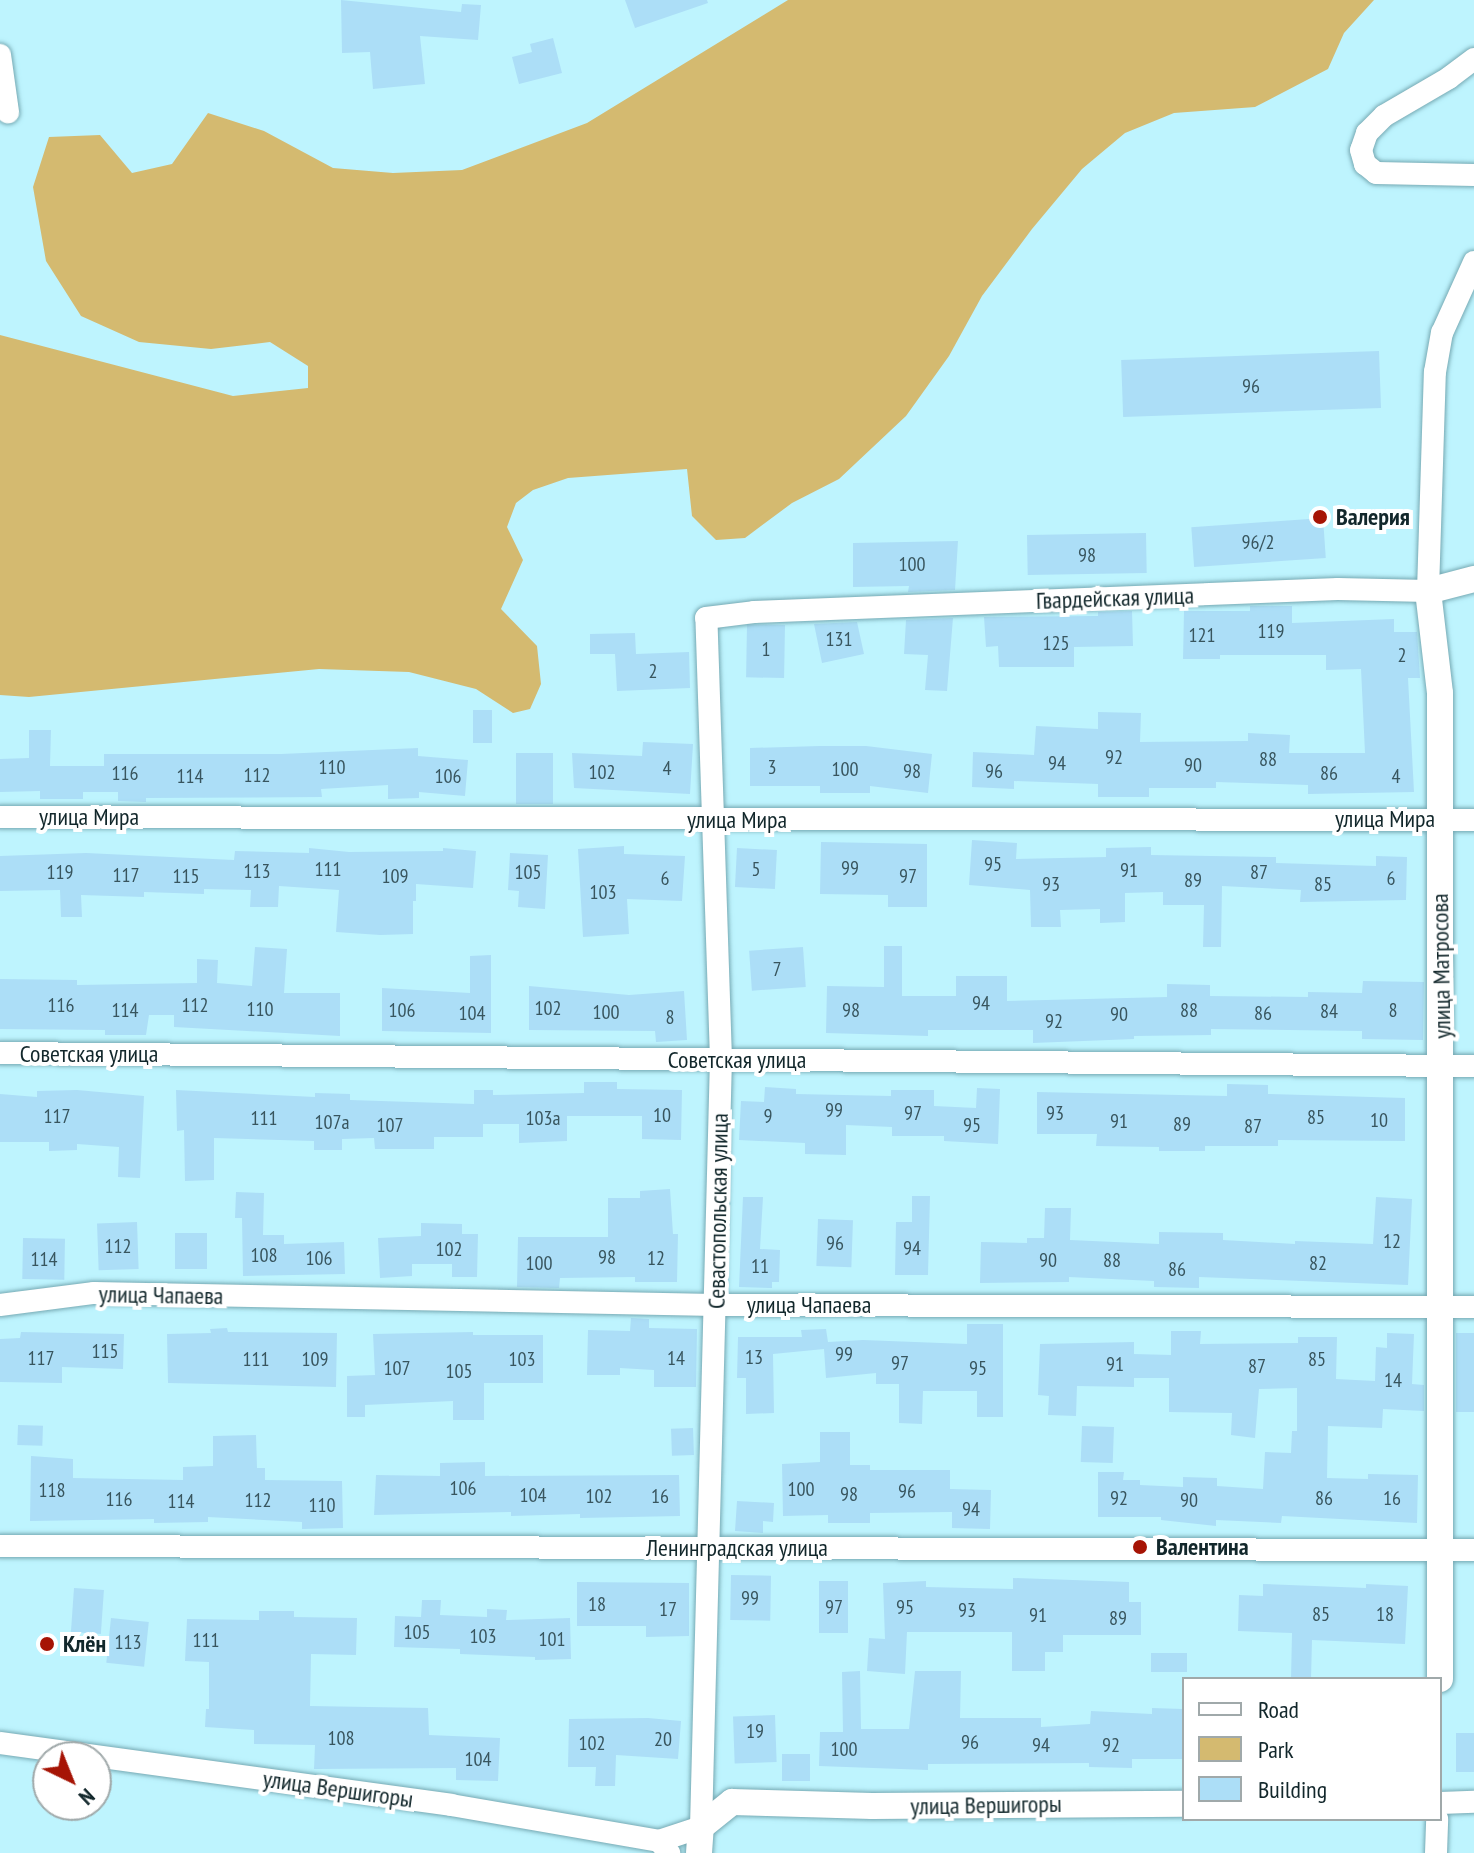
<!DOCTYPE html>
<html>
<head>
<meta charset="utf-8">
<style>
	body { margin:0 }
	#map { position:relative; width:1474px; height:1853px; overflow:hidden; background:#bef4fe; font-family:"PT Sans Narrow",sans-serif }
	div>[style] { position:absolute }
	.green>* { inset:0; background:#d4ba70 }
	.building>* { inset:0; background:#acdef7; transform-origin:0 0 }
	.roads { filter:drop-shadow(0 0 2px #76a9b3) drop-shadow(0 0 2px #76a9b3) }
	.minor>* { height:22px; margin:-11px; padding:0 11px; transform-origin:11px; border-radius:11px; background:#fff }
	.tertiary>* { height:26px; margin:-13px; padding:0 13px; transform-origin:13px; border-radius:13px; background:#fff }
	.dots>* { width:22px; height:22px; translate:-50% -50%; box-sizing:border-box; border:4px solid #fff; border-radius:50% }
	span { translate:-50% -50%; white-space:nowrap; text-align:center; line-height:1.15; -webkit-text-stroke:8px #fff; paint-order:stroke }
	.number-label { font-size:20px; color:#38555e }
	.number-label span { -webkit-text-stroke-width:0 }
	.poi-label { font-size:24px; color:#12272b; font-weight:700 }
	.left { translate:0 -50%; text-align:left }
	.street-label { font-size:24px; color:#12272b }
	.legend { position:absolute; left:1182px; top:1677px; width:260px; height:144px; box-sizing:border-box; background:#fff; border:2px solid #a0a9aa; margin:0; padding:10px 14px; list-style:none; font-size:24px; color:#12272b }
	.legend li { display:flex; align-items:center; gap:16px; height:40px }
	.legend b { width:40px; border:2px solid #a0a9aa }
	.north { position:absolute; left:32px; top:1741px; width:80px; height:80px; box-sizing:border-box; background:#fff; border:2px solid #a0a9aa; border-radius:50%; rotate:137deg; font-size:22px; font-weight:700; line-height:32px; text-align:center; color:#12272b }
	.north::after { content:''; display:block; margin:auto; width:28px; height:36px; background:#a61405; clip-path:polygon(50% 0,100% 100%,50% 72%,0 100%) }
</style>
</head>
<body>
<div id="map">
	<div class="green">
		<div style="clip-path:polygon(788px 0,1374px 0,1344px 33px,1328px 69px,1255px 107px,1174px 113px,1125px 133px,1082px 169px,1032px 229px,982px 296px,949px 356px,906px 416px,839px 479px,792px 503px,745px 538px,716px 540px,692px 516px,687px 469px,568px 478px,533px 490px,516px 503px,507px 527px,523px 560px,501px 609px,537px 646px,541px 684px,530px 709px,513px 713px,476px 689px,409px 672px,319px 669px,29px 697px,0 695px,0 335px,233px 396px,308px 388px,308px 366px,270px 342px,211px 349px,139px 342px,81px 316px,46px 261px,33px 187px,49px 137px,100px 135px,132px 173px,172px 164px,208px 113px,264px 131px,333px 168px,393px 173px,462px 170px,587px 123px)"></div>
	</div>
	<div class="building">
		<div style="clip-path:polygon(341px 0,461px 12px,462px 4px,481px 5px,478px 40px,420px 36px,425px 84px,373px 89px,370px 52px,342px 53px)"></div>
		<div style="clip-path:polygon(625px 0,707px 0,708px 3px,635px 28px)"></div>
		<div style="clip-path:polygon(553px 38px,562px 73px,519px 84px,512px 57px,532px 52px,530px 44px)"></div>
		<div style="left:1379px;top:351px;width:57px;height:258px;rotate:88deg"></div>
		<div style="left:1323px;top:518px;width:40px;height:132px;rotate:86deg"></div>
		<div style="left:1146px;top:533px;width:40px;height:119px;rotate:89deg"></div>
		<div style="clip-path:polygon(958px 541px,955px 590px,908px 592px,909px 586px,853px 587px,853px 543px)"></div>
		<div style="clip-path:polygon(1250px 606px,1292px 606px,1292px 623px,1394px 619px,1394px 632px,1417px 632px,1420px 678px,1408px 678px,1414px 792px,1308px 794px,1308px 785px,1216px 782px,1216px 788px,1149px 788px,1149px 797px,1098px 797px,1098px 784px,1014px 781px,1014px 789px,972px 787px,973px 752px,1034px 755px,1036px 726px,1098px 729px,1098px 712px,1141px 713px,1140px 742px,1248px 741px,1248px 733px,1290px 735px,1289px 753px,1365px 753px,1361px 669px,1326px 670px,1326px 655px,1220px 655px,1220px 659px,1183px 659px,1184px 611px,1250px 611px)"></div>
		<div style="clip-path:polygon(1132px 611px,1133px 646px,1074px 647px,1074px 667px,999px 667px,998px 646px,986px 647px,984px 617px,1098px 616px,1098px 612px)"></div>
		<div style="clip-path:polygon(953px 618px,947px 691px,925px 690px,928px 655px,904px 654px,906px 620px)"></div>
		<div style="clip-path:polygon(857px 622px,864px 654px,822px 663px,814px 624px)"></div>
		<div style="left:785px;top:625px;width:53px;height:38px;rotate:91deg"></div>
		<div style="clip-path:polygon(635px 633px,636px 654px,689px 652px,690px 688px,617px 691px,615px 654px,590px 654px,590px 634px)"></div>
		<div style="left:473px;top:710px;width:19px;height:33px"></div>
		<div style="clip-path:polygon(29px 730px,51px 730px,50px 766px,104px 766px,104px 754px,281px 754px,418px 748px,418px 756px,468px 760px,465px 796px,419px 792px,419px 798px,388px 799px,388px 785px,321px 789px,322px 797px,146px 798px,146px 802px,118px 801px,118px 792px,83px 792px,83px 799px,40px 799px,40px 791px,0 792px,0 759px,29px 758px)"></div>
		<div style="clip-path:polygon(643px 742px,693px 744px,690px 794px,574px 788px,572px 753px,642px 756px)"></div>
		<div style="clip-path:polygon(820px 746px,866px 746px,932px 754px,928px 793px,870px 786px,870px 793px,820px 793px,820px 786px,750px 786px,750px 748px)"></div>
		<div style="left:516px;top:753px;width:37px;height:51px"></div>
		<div style="clip-path:polygon(972px 840px,1017px 843px,1016px 859px,1106px 857px,1106px 848px,1151px 847px,1151px 855px,1276px 857px,1276px 863px,1376px 866px,1376px 856px,1407px 857px,1406px 900px,1300px 902px,1301px 890px,1222px 886px,1221px 947px,1203px 947px,1204px 905px,1163px 905px,1163px 892px,1125px 893px,1125px 922px,1100px 923px,1100px 909px,1060px 910px,1061px 927px,1031px 927px,1030px 890px,969px 885px)"></div>
		<div style="clip-path:polygon(821px 842px,927px 844px,927px 907px,888px 907px,888px 895px,820px 894px)"></div>
		<div style="clip-path:polygon(624px 846px,624px 854px,685px 856px,682px 901px,627px 899px,629px 934px,583px 937px,578px 849px)"></div>
		<div style="clip-path:polygon(309px 848px,349px 852px,443px 851px,443px 848px,476px 851px,473px 888px,416px 884px,416px 901px,413px 901px,413px 934px,380px 935px,336px 932px,339px 890px,279px 886px,278px 907px,250px 907px,251px 890px,204px 889px,204px 894px,144px 892px,144px 897px,81px 895px,82px 917px,61px 917px,60px 890px,0 891px,0 856px,86px 853px,234px 860px,235px 851px,309px 853px)"></div>
		<div style="left:737px;top:848px;width:40px;height:39px;rotate:3deg"></div>
		<div style="clip-path:polygon(510px 853px,548px 855px,545px 909px,518px 907px,519px 891px,508px 890px)"></div>
		<div style="clip-path:polygon(884px 946px,902px 946px,902px 996px,956px 996px,956px 976px,1007px 976px,1007px 1001px,1167px 997px,1167px 984px,1210px 985px,1210px 996px,1308px 997px,1308px 992px,1362px 993px,1363px 981px,1424px 982px,1423px 1040px,1362px 1039px,1362px 1031px,1211px 1029px,1211px 1035px,1134px 1036px,1134px 1039px,1033px 1043px,1033px 1030px,928px 1030px,928px 1036px,826px 1033px,827px 986px,884px 987px)"></div>
		<div style="clip-path:polygon(255px 947px,287px 949px,284px 993px,340px 993px,340px 1036px,174px 1027px,174px 1015px,149px 1015px,146px 1035px,105px 1035px,105px 1030px,0 1029px,0 979px,77px 980px,77px 985px,197px 983px,197px 959px,218px 960px,217px 983px,252px 986px)"></div>
		<div style="left:803px;top:947px;width:40px;height:54px;rotate:86deg"></div>
		<div style="clip-path:polygon(491px 955px,491px 1033px,382px 1031px,382px 988px,470px 993px,470px 956px)"></div>
		<div style="clip-path:polygon(529px 986px,629px 995px,684px 991px,687px 1040px,656px 1042px,655px 1031px,529px 1030px)"></div>
		<div style="clip-path:polygon(584px 1082px,617px 1082px,617px 1089px,682px 1090px,681px 1140px,642px 1139px,642px 1116px,567px 1116px,567px 1141px,519px 1143px,519px 1124px,483px 1124px,483px 1137px,434px 1137px,434px 1149px,375px 1149px,374px 1138px,342px 1139px,342px 1150px,314px 1150px,314px 1141px,214px 1138px,214px 1180px,185px 1181px,184px 1130px,177px 1131px,176px 1090px,315px 1097px,315px 1093px,350px 1094px,350px 1100px,474px 1104px,474px 1090px,493px 1090px,493px 1095px,584px 1093px)"></div>
		<div style="clip-path:polygon(1227px 1084px,1268px 1085px,1268px 1094px,1405px 1098px,1405px 1141px,1278px 1140px,1278px 1146px,1205px 1146px,1205px 1151px,1159px 1151px,1159px 1147px,1096px 1146px,1097px 1134px,1037px 1134px,1037px 1092px,1227px 1096px)"></div>
		<div style="clip-path:polygon(765px 1087px,796px 1089px,796px 1094px,891px 1096px,891px 1090px,934px 1090px,934px 1106px,976px 1108px,977px 1088px,1000px 1089px,998px 1144px,944px 1141px,944px 1136px,892px 1136px,892px 1127px,846px 1125px,846px 1155px,805px 1154px,805px 1143px,739px 1140px,741px 1101px,764px 1102px)"></div>
		<div style="clip-path:polygon(77px 1090px,144px 1096px,140px 1178px,118px 1177px,119px 1147px,77px 1144px,77px 1150px,49px 1151px,49px 1142px,0 1142px,0 1094px,37px 1097px,37px 1091px)"></div>
		<div style="clip-path:polygon(670px 1189px,673px 1234px,678px 1234px,677px 1282px,635px 1282px,635px 1277px,560px 1278px,559px 1288px,517px 1287px,518px 1237px,608px 1237px,608px 1198px,640px 1198px,640px 1191px)"></div>
		<div style="clip-path:polygon(236px 1192px,264px 1193px,263px 1235px,284px 1235px,284px 1244px,344px 1242px,345px 1274px,243px 1276px,242px 1218px,235px 1218px)"></div>
		<div style="clip-path:polygon(912px 1196px,930px 1196px,928px 1275px,895px 1275px,896px 1222px,912px 1222px)"></div>
		<div style="clip-path:polygon(743px 1197px,763px 1197px,760px 1249px,780px 1250px,779px 1282px,772px 1282px,772px 1288px,739px 1287px)"></div>
		<div style="clip-path:polygon(1376px 1197px,1412px 1199px,1408px 1285px,1199px 1277px,1199px 1288px,1154px 1287px,1154px 1281px,1069px 1277px,1069px 1282px,980px 1283px,981px 1242px,1027px 1243px,1027px 1238px,1044px 1238px,1045px 1208px,1071px 1208px,1070px 1240px,1159px 1244px,1159px 1232px,1223px 1233px,1223px 1240px,1295px 1244px,1295px 1241px,1373px 1244px)"></div>
		<div style="left:818px;top:1219px;width:35px;height:47px;rotate:2deg"></div>
		<div style="left:137px;top:1222px;width:47px;height:40px;rotate:88deg"></div>
		<div style="clip-path:polygon(421px 1223px,462px 1224px,462px 1234px,478px 1234px,477px 1277px,452px 1277px,452px 1264px,412px 1264px,412px 1276px,380px 1278px,378px 1238px,421px 1236px)"></div>
		<div style="left:207px;top:1233px;width:36px;height:32px;rotate:90deg"></div>
		<div style="left:23px;top:1238px;width:42px;height:41px;rotate:1deg"></div>
		<div style="clip-path:polygon(631px 1318px,649px 1319px,649px 1328px,697px 1329px,696px 1387px,654px 1387px,654px 1370px,620px 1368px,620px 1375px,587px 1375px,588px 1330px,630px 1331px)"></div>
		<div style="clip-path:polygon(967px 1324px,1003px 1324px,1003px 1417px,977px 1417px,977px 1391px,923px 1391px,922px 1424px,899px 1423px,899px 1384px,876px 1384px,876px 1373px,826px 1378px,824px 1349px,773px 1354px,774px 1413px,746px 1414px,746px 1378px,737px 1378px,738px 1337px,802px 1337px,801px 1330px,826px 1329px,828px 1342px,863px 1340px,967px 1344px)"></div>
		<div style="clip-path:polygon(227px 1328px,228px 1332px,337px 1333px,336px 1387px,168px 1383px,167px 1334px,211px 1333px,210px 1329px)"></div>
		<div style="clip-path:polygon(1171px 1331px,1201px 1331px,1200px 1344px,1298px 1343px,1298px 1337px,1337px 1337px,1336px 1379px,1375px 1381px,1376px 1347px,1387px 1348px,1387px 1333px,1414px 1334px,1412px 1384px,1424px 1385px,1424px 1411px,1383px 1409px,1382px 1428px,1328px 1426px,1327px 1478px,1368px 1479px,1368px 1474px,1418px 1475px,1417px 1523px,1282px 1516px,1281px 1523px,1216px 1520px,1216px 1526px,1161px 1520px,1161px 1517px,1098px 1517px,1098px 1472px,1124px 1472px,1123px 1480px,1140px 1480px,1140px 1485px,1183px 1487px,1183px 1477px,1217px 1478px,1217px 1486px,1263px 1489px,1265px 1452px,1291px 1453px,1292px 1431px,1297px 1431px,1297px 1388px,1259px 1389px,1255px 1438px,1231px 1435px,1232px 1413px,1169px 1412px,1169px 1378px,1134px 1378px,1134px 1387px,1077px 1386px,1076px 1416px,1048px 1415px,1049px 1396px,1038px 1395px,1040px 1344px,1134px 1342px,1134px 1354px,1171px 1355px)"></div>
		<div style="clip-path:polygon(21px 1332px,124px 1334px,123px 1369px,62px 1367px,62px 1383px,0 1382px,0 1339px,20px 1338px)"></div>
		<div style="clip-path:polygon(473px 1332px,473px 1335px,543px 1335px,543px 1383px,484px 1383px,484px 1420px,453px 1420px,453px 1401px,365px 1405px,365px 1417px,347px 1417px,347px 1376px,375px 1375px,373px 1334px)"></div>
		<div style="left:1456px;top:1333px;width:18px;height:79px"></div>
		<div style="left:18px;top:1425px;width:25px;height:20px;rotate:2deg"></div>
		<div style="left:1082px;top:1426px;width:32px;height:36px;rotate:2deg"></div>
		<div style="left:693px;top:1428px;width:27px;height:22px;rotate:88deg"></div>
		<div style="clip-path:polygon(820px 1432px,850px 1432px,850px 1465px,870px 1465px,870px 1470px,950px 1470px,950px 1489px,991px 1490px,990px 1529px,952px 1528px,952px 1512px,870px 1513px,870px 1523px,828px 1523px,828px 1515px,783px 1516px,782px 1464px,820px 1462px)"></div>
		<div style="clip-path:polygon(256px 1435px,257px 1468px,265px 1468px,265px 1480px,342px 1481px,343px 1528px,302px 1529px,302px 1522px,208px 1517px,208px 1522px,154px 1523px,154px 1519px,30px 1521px,31px 1456px,73px 1459px,73px 1478px,183px 1480px,183px 1467px,213px 1466px,213px 1436px)"></div>
		<div style="clip-path:polygon(485px 1462px,485px 1476px,679px 1475px,680px 1516px,580px 1518px,580px 1514px,511px 1516px,511px 1512px,374px 1515px,376px 1475px,440px 1476px,440px 1463px)"></div>
		<div style="clip-path:polygon(737px 1501px,774px 1503px,773px 1522px,763px 1521px,763px 1533px,735px 1531px)"></div>
		<div style="left:731px;top:1575px;width:40px;height:45px;rotate:1deg"></div>
		<div style="clip-path:polygon(1013px 1578px,1129px 1582px,1129px 1602px,1141px 1602px,1141px 1635px,1063px 1635px,1063px 1652px,1045px 1652px,1045px 1671px,1012px 1671px,1012px 1632px,907px 1632px,905px 1674px,867px 1671px,869px 1638px,885px 1639px,883px 1583px,926px 1581px,926px 1587px,1013px 1589px)"></div>
		<div style="left:848px;top:1581px;width:52px;height:29px;rotate:90deg"></div>
		<div style="clip-path:polygon(577px 1582px,689px 1583px,689px 1636px,646px 1637px,646px 1626px,577px 1626px)"></div>
		<div style="clip-path:polygon(1263px 1584px,1366px 1588px,1366px 1584px,1408px 1586px,1405px 1644px,1312px 1640px,1311px 1679px,1291px 1679px,1292px 1633px,1238px 1631px,1239px 1595px,1263px 1596px)"></div>
		<div style="left:74px;top:1588px;width:30px;height:44px;rotate:4deg"></div>
		<div style="clip-path:polygon(422px 1600px,441px 1600px,440px 1615px,487px 1617px,487px 1609px,507px 1610px,506px 1620px,570px 1618px,571px 1659px,535px 1660px,535px 1657px,460px 1654px,460px 1649px,394px 1647px,395px 1616px,421px 1617px)"></div>
		<div style="clip-path:polygon(259px 1611px,294px 1611px,294px 1617px,357px 1618px,356px 1655px,311px 1654px,310px 1706px,428px 1708px,429px 1735px,500px 1738px,498px 1781px,456px 1780px,456px 1768px,314px 1769px,315px 1745px,254px 1744px,254px 1730px,205px 1727px,206px 1709px,209px 1709px,209px 1662px,185px 1661px,187px 1619px,259px 1620px)"></div>
		<div style="left:111px;top:1618px;width:38px;height:45px;rotate:6deg"></div>
		<div style="left:1187px;top:1653px;width:19px;height:36px;rotate:90deg"></div>
		<div style="clip-path:polygon(860px 1671px,861px 1729px,909px 1729px,915px 1671px,961px 1671px,960px 1718px,1041px 1718px,1041px 1727px,1090px 1724px,1091px 1711px,1152px 1714px,1152px 1708px,1183px 1709px,1184px 1759px,1132px 1759px,1132px 1768px,1089px 1767px,1089px 1763px,928px 1764px,928px 1770px,819px 1766px,820px 1732px,843px 1732px,842px 1672px)"></div>
		<div style="left:775px;top:1715px;width:47px;height:42px;rotate:88deg"></div>
		<div style="clip-path:polygon(648px 1718px,681px 1721px,678px 1759px,616px 1755px,615px 1786px,595px 1786px,596px 1767px,568px 1767px,569px 1719px)"></div>
		<div style="left:1456px;top:1733px;width:18px;height:39px"></div>
		<div style="left:782px;top:1754px;width:28px;height:27px"></div>
	</div>
	<div class="roads">
		<div class="minor">
			<div style="left:0;top:55px;width:58px;rotate:82deg"></div>
			<div style="left:1474px;top:59px;width:31px;rotate:143deg"></div>
			<div style="left:1449px;top:78px;width:75px;rotate:149.7deg"></div>
			<div style="left:1384px;top:116px;width:24px;rotate:135deg"></div>
			<div style="left:1367px;top:133px;width:18px;rotate:109deg"></div>
			<div style="left:1361px;top:150px;width:15px;rotate:74deg"></div>
			<div style="left:1365px;top:164px;width:14px;rotate:39deg"></div>
			<div style="left:1376px;top:173px;width:98px;rotate:1.2deg"></div>
			<div style="left:0;top:817px;width:1474px;rotate:0.12deg"></div>
			<div style="left:0;top:1053px;width:1474px;rotate:0.51deg"></div>
			<div style="left:0;top:1305px;width:95px;rotate:-7.3deg"></div>
			<div style="left:94px;top:1293px;width:621px;rotate:1.11deg"></div>
			<div style="left:715px;top:1305px;width:759px;rotate:0.15deg"></div>
			<div style="left:0;top:1546px;width:1474px;rotate:0.16deg"></div>
			<div style="left:0;top:1743px;width:455px;rotate:7.8deg"></div>
			<div style="left:451px;top:1805px;width:211px;rotate:9.8deg"></div>
			<div style="left:659px;top:1841px;width:16px;rotate:50deg"></div>
			<div style="left:1440px;top:1803px;width:34px;rotate:-2deg"></div>
			<div style="left:659px;top:1841px;width:44px;rotate:-18.4deg"></div>
			<div style="left:701px;top:1827px;width:768px;rotate:-88.51deg"></div>
			<div style="left:721px;top:1059px;width:441px;rotate:-91.9deg"></div>
			<div style="left:706px;top:618px;width:48px;rotate:-7.1deg"></div>
			<div style="left:754px;top:612px;width:584px;rotate:-2.26deg"></div>
			<div style="left:1338px;top:589px;width:90px;rotate:1.3deg"></div>
			<div style="left:1428px;top:591px;width:219px;rotate:-88.2deg"></div>
			<div style="left:1435px;top:372px;width:40px;rotate:-80deg"></div>
			<div style="left:1442px;top:333px;width:78px;rotate:-65.7deg"></div>
			<div style="left:1436px;top:1853px;width:34px;rotate:-88deg"></div>
		</div>
		<div class="tertiary">
			<div style="left:1440px;top:1679px;width:986px;rotate:-90deg"></div>
			<div style="left:1440px;top:693px;width:103px;rotate:-96.7deg"></div>
			<div style="left:1428px;top:591px;width:48px;rotate:-14.6deg"></div>
			<div style="left:699px;top:1853px;width:26px;rotate:-86deg"></div>
			<div style="left:701px;top:1827px;width:40px;rotate:-39deg"></div>
			<div style="left:732px;top:1802px;width:140px;rotate:1.6deg"></div>
			<div style="left:872px;top:1806px;width:312px;rotate:-0.4deg"></div>
		</div>
	</div>
	<div class="dots">
		<div style="left:1320px;top:517px;background:#a61405"></div>
		<div style="left:1140px;top:1547px;background:#a61405"></div>
		<div style="left:47px;top:1644px;background:#a61405"></div>
	</div>
	<div class="number-label">
		<span style="left:1251px;top:386px">96</span>
		<span style="left:1258px;top:542px">96/2</span>
		<span style="left:1087px;top:555px">98</span>
		<span style="left:912px;top:564px">100</span>
		<span style="left:1271px;top:631px">119</span>
		<span style="left:1202px;top:635px">121</span>
		<span style="left:839px;top:639px">131</span>
		<span style="left:1056px;top:643px">125</span>
		<span style="left:766px;top:649px">1</span>
		<span style="left:1402px;top:655px">2</span>
		<span style="left:653px;top:671px">2</span>
		<span style="left:1114px;top:757px">92</span>
		<span style="left:1268px;top:759px">88</span>
		<span style="left:1057px;top:763px">94</span>
		<span style="left:1193px;top:765px">90</span>
		<span style="left:332px;top:767px">110</span>
		<span style="left:772px;top:767px">3</span>
		<span style="left:667px;top:768px">4</span>
		<span style="left:845px;top:769px">100</span>
		<span style="left:912px;top:771px">98</span>
		<span style="left:994px;top:771px">96</span>
		<span style="left:602px;top:772px">102</span>
		<span style="left:125px;top:773px">116</span>
		<span style="left:1329px;top:773px">86</span>
		<span style="left:257px;top:775px">112</span>
		<span style="left:190px;top:776px">114</span>
		<span style="left:448px;top:776px">106</span>
		<span style="left:1396px;top:776px">4</span>
		<span style="left:993px;top:864px">95</span>
		<span style="left:850px;top:868px">99</span>
		<span style="left:328px;top:869px">111</span>
		<span style="left:756px;top:869px">5</span>
		<span style="left:1129px;top:870px">91</span>
		<span style="left:257px;top:871px">113</span>
		<span style="left:60px;top:872px">119</span>
		<span style="left:528px;top:872px">105</span>
		<span style="left:1259px;top:872px">87</span>
		<span style="left:126px;top:875px">117</span>
		<span style="left:186px;top:876px">115</span>
		<span style="left:395px;top:876px">109</span>
		<span style="left:908px;top:876px">97</span>
		<span style="left:665px;top:878px">6</span>
		<span style="left:1391px;top:878px">6</span>
		<span style="left:1193px;top:880px">89</span>
		<span style="left:1051px;top:884px">93</span>
		<span style="left:1323px;top:884px">85</span>
		<span style="left:603px;top:892px">103</span>
		<span style="left:777px;top:969px">7</span>
		<span style="left:981px;top:1003px">94</span>
		<span style="left:61px;top:1005px">116</span>
		<span style="left:195px;top:1005px">112</span>
		<span style="left:548px;top:1008px">102</span>
		<span style="left:260px;top:1009px">110</span>
		<span style="left:125px;top:1010px">114</span>
		<span style="left:402px;top:1010px">106</span>
		<span style="left:851px;top:1010px">98</span>
		<span style="left:1189px;top:1010px">88</span>
		<span style="left:1393px;top:1010px">8</span>
		<span style="left:1329px;top:1011px">84</span>
		<span style="left:606px;top:1012px">100</span>
		<span style="left:472px;top:1013px">104</span>
		<span style="left:1263px;top:1013px">86</span>
		<span style="left:1119px;top:1014px">90</span>
		<span style="left:670px;top:1017px">8</span>
		<span style="left:1054px;top:1021px">92</span>
		<span style="left:834px;top:1110px">99</span>
		<span style="left:913px;top:1113px">97</span>
		<span style="left:1055px;top:1113px">93</span>
		<span style="left:662px;top:1115px">10</span>
		<span style="left:57px;top:1116px">117</span>
		<span style="left:768px;top:1116px">9</span>
		<span style="left:1316px;top:1117px">85</span>
		<span style="left:264px;top:1118px">111</span>
		<span style="left:543px;top:1118px">103а</span>
		<span style="left:1379px;top:1120px">10</span>
		<span style="left:1119px;top:1121px">91</span>
		<span style="left:332px;top:1122px">107а</span>
		<span style="left:1182px;top:1124px">89</span>
		<span style="left:390px;top:1125px">107</span>
		<span style="left:972px;top:1125px">95</span>
		<span style="left:1253px;top:1126px">87</span>
		<span style="left:1392px;top:1241px">12</span>
		<span style="left:835px;top:1243px">96</span>
		<span style="left:118px;top:1246px">112</span>
		<span style="left:912px;top:1248px">94</span>
		<span style="left:449px;top:1249px">102</span>
		<span style="left:264px;top:1255px">108</span>
		<span style="left:607px;top:1257px">98</span>
		<span style="left:319px;top:1258px">106</span>
		<span style="left:656px;top:1258px">12</span>
		<span style="left:44px;top:1259px">114</span>
		<span style="left:1048px;top:1260px">90</span>
		<span style="left:1112px;top:1260px">88</span>
		<span style="left:539px;top:1263px">100</span>
		<span style="left:1318px;top:1263px">82</span>
		<span style="left:760px;top:1266px">11</span>
		<span style="left:1177px;top:1269px">86</span>
		<span style="left:105px;top:1351px">115</span>
		<span style="left:844px;top:1354px">99</span>
		<span style="left:754px;top:1357px">13</span>
		<span style="left:41px;top:1358px">117</span>
		<span style="left:676px;top:1358px">14</span>
		<span style="left:256px;top:1359px">111</span>
		<span style="left:315px;top:1359px">109</span>
		<span style="left:522px;top:1359px">103</span>
		<span style="left:1317px;top:1359px">85</span>
		<span style="left:900px;top:1363px">97</span>
		<span style="left:1115px;top:1364px">91</span>
		<span style="left:1257px;top:1366px">87</span>
		<span style="left:397px;top:1368px">107</span>
		<span style="left:978px;top:1368px">95</span>
		<span style="left:459px;top:1371px">105</span>
		<span style="left:1393px;top:1380px">14</span>
		<span style="left:463px;top:1488px">106</span>
		<span style="left:801px;top:1489px">100</span>
		<span style="left:52px;top:1490px">118</span>
		<span style="left:907px;top:1491px">96</span>
		<span style="left:849px;top:1494px">98</span>
		<span style="left:533px;top:1495px">104</span>
		<span style="left:599px;top:1496px">102</span>
		<span style="left:660px;top:1496px">16</span>
		<span style="left:1119px;top:1498px">92</span>
		<span style="left:1324px;top:1498px">86</span>
		<span style="left:1392px;top:1498px">16</span>
		<span style="left:119px;top:1499px">116</span>
		<span style="left:258px;top:1500px">112</span>
		<span style="left:1189px;top:1500px">90</span>
		<span style="left:181px;top:1501px">114</span>
		<span style="left:322px;top:1505px">110</span>
		<span style="left:971px;top:1509px">94</span>
		<span style="left:750px;top:1598px">99</span>
		<span style="left:597px;top:1604px">18</span>
		<span style="left:834px;top:1607px">97</span>
		<span style="left:905px;top:1607px">95</span>
		<span style="left:668px;top:1609px">17</span>
		<span style="left:967px;top:1610px">93</span>
		<span style="left:1321px;top:1614px">85</span>
		<span style="left:1385px;top:1614px">18</span>
		<span style="left:1038px;top:1615px">91</span>
		<span style="left:1118px;top:1618px">89</span>
		<span style="left:417px;top:1632px">105</span>
		<span style="left:483px;top:1636px">103</span>
		<span style="left:552px;top:1639px">101</span>
		<span style="left:206px;top:1640px">111</span>
		<span style="left:128px;top:1642px">113</span>
		<span style="left:755px;top:1731px">19</span>
		<span style="left:341px;top:1738px">108</span>
		<span style="left:663px;top:1739px">20</span>
		<span style="left:970px;top:1742px">96</span>
		<span style="left:592px;top:1743px">102</span>
		<span style="left:1041px;top:1745px">94</span>
		<span style="left:1111px;top:1745px">92</span>
		<span style="left:844px;top:1749px">100</span>
		<span style="left:478px;top:1759px">104</span>
	</div>
	<div class="poi-label">
		<span class="left" style="left:1336px;top:517px">Валерия</span>
		<span class="left" style="left:1156px;top:1547px">Валентина</span>
		<span class="left" style="left:63px;top:1644px">Клён</span>
	</div>
	<div class="street-label">
		<span style="left:1115px;top:598px;rotate:-2deg">Гвардейская улица</span>
		<span style="left:89px;top:817px">улица Мира</span>
		<span style="left:1385px;top:819px">улица Мира</span>
		<span style="left:737px;top:820px">улица Мира</span>
		<span style="left:1441px;top:966px;rotate:-91deg">улица Матросова</span>
		<span style="left:89px;top:1054px">Советская улица</span>
		<span style="left:737px;top:1060px">Советская улица</span>
		<span style="left:718px;top:1211px;rotate:-89deg">Севастопольская улица</span>
		<span style="left:161px;top:1295px;rotate:1deg">улица Чапаева</span>
		<span style="left:809px;top:1305px">улица Чапаева</span>
		<span style="left:737px;top:1548px">Ленинградская улица</span>
		<span style="left:338px;top:1789px;rotate:8deg">улица Вершигоры</span>
		<span style="left:986px;top:1805px;rotate:-1deg">улица Вершигоры</span>
	</div>
	<ul class="legend">
	<li><b style="height:10px;background:#fff"></b>Road</li>
	<li><b style="height:22px;background:#d4ba70"></b>Park</li>
	<li><b style="height:22px;background:#acdef7"></b>Building</li>
	</ul>
	<div class="north">N</div>
</div>
</body>
</html>
